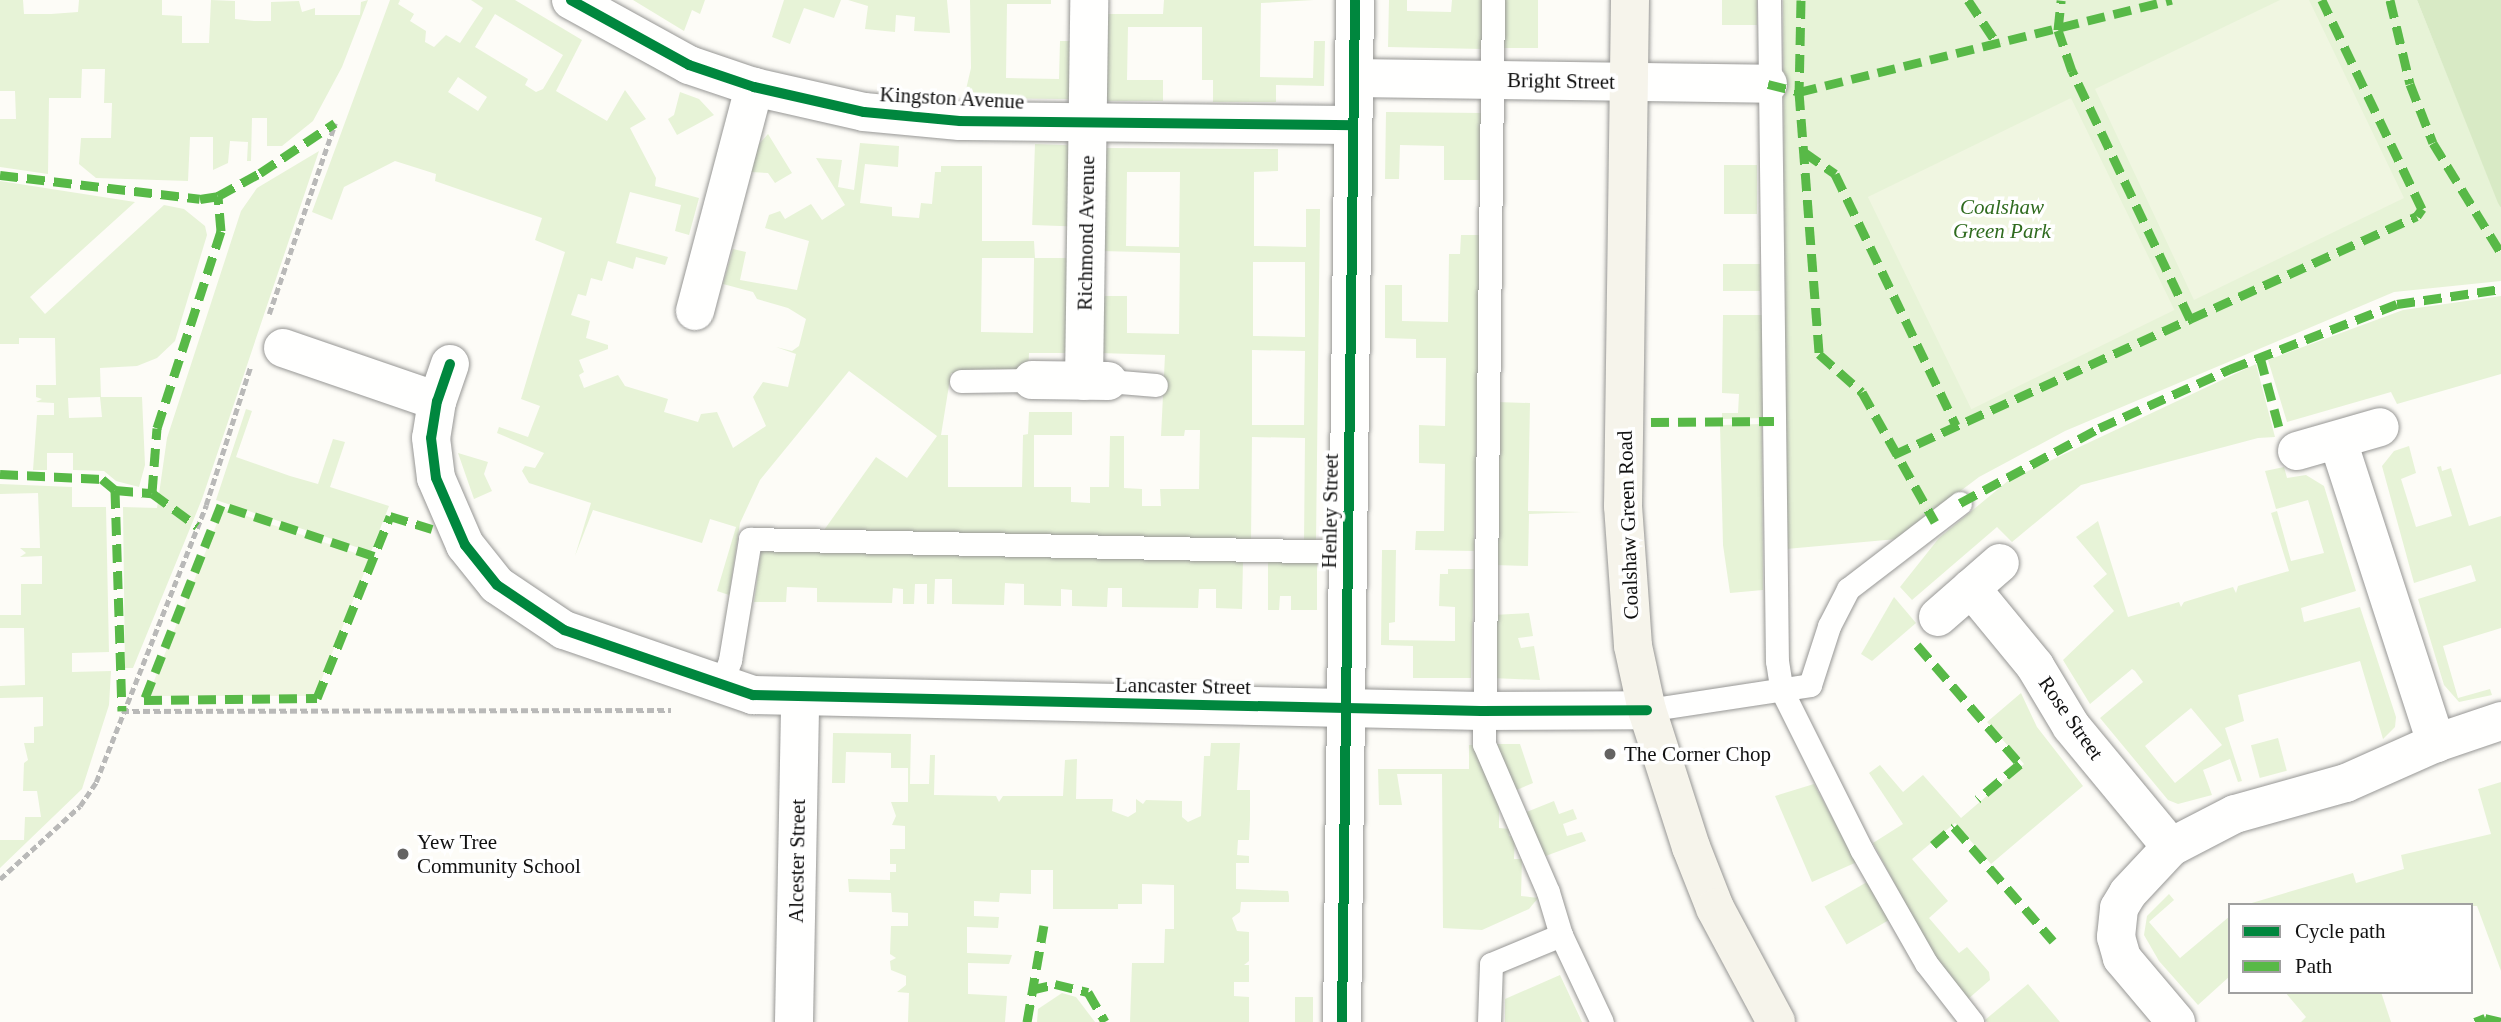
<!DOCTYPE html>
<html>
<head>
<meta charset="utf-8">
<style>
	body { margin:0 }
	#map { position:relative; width:2501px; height:1022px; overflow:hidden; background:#fdfcf7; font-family:Georgia,serif }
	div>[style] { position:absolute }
	.green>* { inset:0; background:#e7f3d7; transform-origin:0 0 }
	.forest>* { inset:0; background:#d8eac5 }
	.pitch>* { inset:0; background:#f0f6e1; transform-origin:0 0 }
	.path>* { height:4.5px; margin-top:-2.25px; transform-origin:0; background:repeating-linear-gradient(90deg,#b9b9b8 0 7px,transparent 0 10.5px) }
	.roads { filter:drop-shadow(0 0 2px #979795) drop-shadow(0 0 2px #979795) }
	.lane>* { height:23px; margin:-11.5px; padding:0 11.5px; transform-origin:11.5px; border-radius:11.5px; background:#fffffe }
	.street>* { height:38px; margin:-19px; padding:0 19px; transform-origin:19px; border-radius:19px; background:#fffffe }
	.secondary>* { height:38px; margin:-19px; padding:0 19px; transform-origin:19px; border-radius:19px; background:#f6f4eb }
	.quiet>* { height:9px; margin-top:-4.5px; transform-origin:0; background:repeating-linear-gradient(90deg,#58b947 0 18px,transparent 0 27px) }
	.cycleway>* { height:10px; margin:-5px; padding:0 5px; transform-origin:5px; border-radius:5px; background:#00873e }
	.dots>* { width:19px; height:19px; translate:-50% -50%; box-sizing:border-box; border:4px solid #fff; border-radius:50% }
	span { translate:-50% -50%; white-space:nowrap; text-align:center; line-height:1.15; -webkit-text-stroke:7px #fff; paint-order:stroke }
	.street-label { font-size:21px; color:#111 }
	.park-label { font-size:21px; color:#2f6b1f; font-style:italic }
	.poi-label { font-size:21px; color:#111 }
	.left { translate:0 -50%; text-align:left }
	.legend { position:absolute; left:2228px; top:903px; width:245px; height:91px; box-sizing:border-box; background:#fff; border:2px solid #a0a0a0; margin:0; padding:9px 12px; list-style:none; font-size:21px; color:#111 }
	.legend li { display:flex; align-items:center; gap:14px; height:35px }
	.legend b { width:35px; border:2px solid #a0a0a0 }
</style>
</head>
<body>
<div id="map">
	<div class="green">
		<div style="clip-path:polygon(0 0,23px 0,24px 14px,51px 14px,78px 12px,79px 0,162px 0,162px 15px,182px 16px,182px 43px,209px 43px,211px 0,235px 1px,235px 19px,254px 21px,271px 21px,271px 2px,299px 1px,302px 12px,315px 8px,315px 15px,360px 15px,361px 2px,368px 0,342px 67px,313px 121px,282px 146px,267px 146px,267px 118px,252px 118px,251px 161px,247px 161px,248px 142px,230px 141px,228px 163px,213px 170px,213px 137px,190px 137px,188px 181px,96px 178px,79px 164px,81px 138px,111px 138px,112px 103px,104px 103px,105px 69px,82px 69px,81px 98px,49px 98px,48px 174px,0 167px,0 119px,16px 119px,15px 91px,0 91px)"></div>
		<div style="clip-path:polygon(evenodd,390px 0,400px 0,398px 4px,414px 14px,410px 21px,426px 31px,425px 42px,434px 47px,446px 35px,460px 43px,483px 8px,471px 0,515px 0,582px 40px,556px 91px,607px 121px,625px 90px,646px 119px,630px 128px,656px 178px,655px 186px,699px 198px,689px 235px,675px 231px,681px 205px,630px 192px,616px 243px,668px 257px,665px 265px,636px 257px,633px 269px,608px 261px,602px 281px,591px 278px,586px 296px,578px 294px,571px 315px,590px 321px,586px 338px,608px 345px,608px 349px,579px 360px,584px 372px,579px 375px,584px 388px,618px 375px,625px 386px,668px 399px,664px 412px,698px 422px,701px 414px,717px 412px,733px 448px,766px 426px,753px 397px,763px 382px,788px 387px,796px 354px,776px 347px,792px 351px,799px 346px,806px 319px,788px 308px,757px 299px,753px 292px,723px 284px,733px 249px,746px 252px,740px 280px,797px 290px,809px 241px,765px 228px,769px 215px,780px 211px,785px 219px,811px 204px,822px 220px,845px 205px,816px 158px,842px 160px,838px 187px,854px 190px,860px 143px,899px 146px,898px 167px,865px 164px,860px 203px,892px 207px,892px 216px,919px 218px,921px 203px,932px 204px,935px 172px,941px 172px,941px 166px,982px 166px,982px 241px,1034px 241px,1035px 258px,1074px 258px,1070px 353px,1029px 353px,1028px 373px,951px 373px,941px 435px,948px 435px,948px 487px,1022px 487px,1023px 435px,1028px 434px,1029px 412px,1072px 412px,1072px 435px,1034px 435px,1034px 487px,1071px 487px,1071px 502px,1090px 503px,1090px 487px,1109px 487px,1110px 436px,1124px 436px,1124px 488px,1142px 489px,1142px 506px,1161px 506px,1160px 489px,1199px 489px,1200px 430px,1185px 430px,1184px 436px,1161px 436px,1165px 355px,1099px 353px,1100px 296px,1127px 296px,1127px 333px,1179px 334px,1180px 253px,1101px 251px,1105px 148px,1278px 149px,1278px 171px,1254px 172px,1254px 246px,1306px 247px,1306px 209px,1320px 209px,1316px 543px,1304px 543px,1305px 438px,1252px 437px,1251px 543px,822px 533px,876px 457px,907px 478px,937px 436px,849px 371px,760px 480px,740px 523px,729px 595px,717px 591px,736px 527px,710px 519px,702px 543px,593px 510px,575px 556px,591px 503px,529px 483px,522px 471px,525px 466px,535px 468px,544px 453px,497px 433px,499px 427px,528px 437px,540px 406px,521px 399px,565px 252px,535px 240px,542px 218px,435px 181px,436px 174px,395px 161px,344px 187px,332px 220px,312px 212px,390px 0,495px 14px,563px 55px,543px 89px,536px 92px,525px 85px,528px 79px,475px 47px,495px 14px,390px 0,458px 77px,487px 97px,478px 111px,448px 92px,458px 77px,390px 0,1127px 172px,1180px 172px,1179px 247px,1126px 246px,1127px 172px,390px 0,982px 258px,1034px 258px,1033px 333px,981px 332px,982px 258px,390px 0,1253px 262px,1305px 262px,1305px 337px,1253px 336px,1253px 262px,390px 0,1252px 350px,1305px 351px,1304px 425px,1252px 425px,1252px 350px)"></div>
		<div style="clip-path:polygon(633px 0,705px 0,700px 14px,692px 10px,684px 31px)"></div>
		<div style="clip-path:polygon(784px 0,841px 0,834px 18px,804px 8px,790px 44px,772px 37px)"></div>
		<div style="clip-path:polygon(848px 0,947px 0,950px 33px,914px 31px,915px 17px,896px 15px,895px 32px,865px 29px,868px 6px)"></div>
		<div style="clip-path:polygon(970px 0,1051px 0,1051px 4px,1007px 4px,1006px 78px,1059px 79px,1060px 41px,1076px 41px,1071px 99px,964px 98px,971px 68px)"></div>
		<div style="clip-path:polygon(1164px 0,1314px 0,1261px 3px,1260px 77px,1313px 78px,1314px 41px,1325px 41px,1324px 86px,1276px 85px,1276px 102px,1213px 102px,1213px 80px,1202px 80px,1202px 27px,1128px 27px,1127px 80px,1163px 80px,1163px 101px,1102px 101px,1101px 14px,1163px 14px)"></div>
		<div style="clip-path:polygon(1389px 0,1407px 0,1407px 11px,1451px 12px,1452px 0,1484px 0,1483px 49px,1388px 47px)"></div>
		<div style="left:1503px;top:0;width:35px;height:48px"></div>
		<div style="left:1722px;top:0;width:35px;height:25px"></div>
		<div style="clip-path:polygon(1783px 0,2417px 0,2501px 208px,2501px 281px,2394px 292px,2065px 431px,1979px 477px,1897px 539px,1786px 549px)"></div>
		<div style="clip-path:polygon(680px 92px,699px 99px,714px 115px,677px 135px,668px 119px,674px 115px)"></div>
		<div style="clip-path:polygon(1386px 112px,1482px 113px,1481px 180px,1444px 180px,1444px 146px,1400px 145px,1399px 179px,1385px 179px)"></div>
		<div style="clip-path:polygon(768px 134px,792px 173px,775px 183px,768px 173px,751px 172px,759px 144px)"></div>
		<div style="left:1035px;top:144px;width:35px;height:81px;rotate:2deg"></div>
		<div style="clip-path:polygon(319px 151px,202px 499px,133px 668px,125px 668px,123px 507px,157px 508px,167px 438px,241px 211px,257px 188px)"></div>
		<div style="left:1724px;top:165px;width:33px;height:49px"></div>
		<div style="clip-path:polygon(evenodd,0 181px,135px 202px,30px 297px,45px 314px,164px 205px,184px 209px,205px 226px,207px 235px,175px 341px,157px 358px,137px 366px,100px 368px,101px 397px,142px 397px,145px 465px,139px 487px,116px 481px,104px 471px,73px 470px,73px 453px,47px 453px,47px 470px,33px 470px,37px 415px,54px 415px,54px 403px,36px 402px,42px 399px,36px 397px,36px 385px,56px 385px,55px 338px,19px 338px,19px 344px,0 344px,0 181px,68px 398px,100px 397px,102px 417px,69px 418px,68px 398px)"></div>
		<div style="clip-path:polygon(1461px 235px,1481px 235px,1474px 551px,1415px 550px,1416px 531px,1444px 531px,1445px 464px,1419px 463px,1419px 425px,1445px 426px,1446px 358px,1416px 358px,1416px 339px,1385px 338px,1385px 285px,1402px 285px,1402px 321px,1448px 322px,1449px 254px,1460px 254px)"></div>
		<div style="left:1723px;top:264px;width:37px;height:27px"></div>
		<div style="clip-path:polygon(2501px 296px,2501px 374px,2397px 404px,2391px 392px,2287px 422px,2268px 360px,2403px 310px)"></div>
		<div style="clip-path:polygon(1723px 315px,1762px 315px,1763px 418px,1722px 419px,1722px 413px,1738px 413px,1739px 394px,1722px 393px)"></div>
		<div style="clip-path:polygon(2256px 364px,2275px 437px,2258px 438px,2081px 485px,2012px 542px,1997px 527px,1912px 600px,1900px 587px,1939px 538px,2009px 480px)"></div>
		<div style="clip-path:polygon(1497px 402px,1530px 403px,1528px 511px,1582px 512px,1529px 514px,1528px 566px,1494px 565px)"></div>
		<div style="clip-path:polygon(246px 409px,252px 411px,236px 457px,290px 476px,318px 484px,333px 439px,345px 442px,330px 487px,389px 506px,371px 552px,216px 500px)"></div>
		<div style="clip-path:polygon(1762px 424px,1763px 590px,1730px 593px,1723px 545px,1720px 425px)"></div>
		<div style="clip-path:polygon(2409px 446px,2416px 473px,2401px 479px,2416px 527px,2452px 516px,2437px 467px,2441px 466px,2442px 471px,2451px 468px,2469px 526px,2501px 516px,2501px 628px,2443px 646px,2458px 698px,2490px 689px,2492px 695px,2459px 702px,2444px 685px,2418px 599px,2476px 581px,2471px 565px,2414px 583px,2382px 466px,2394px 451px)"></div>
		<div style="clip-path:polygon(458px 453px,488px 462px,484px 474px,492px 491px,474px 499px)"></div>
		<div style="clip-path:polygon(evenodd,2284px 467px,2287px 478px,2306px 475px,2324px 486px,2356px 591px,2301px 608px,2304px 622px,2360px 607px,2396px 717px,2395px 727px,2383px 739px,2360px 661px,2238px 695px,2244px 721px,2225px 728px,2242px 781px,2238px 782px,2230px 759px,2203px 770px,2212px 795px,2178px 804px,2168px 800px,2100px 718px,2143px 682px,2135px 671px,2132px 669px,2090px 704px,2063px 660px,2114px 611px,2093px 586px,2107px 574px,2076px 537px,2098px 521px,2128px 617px,2179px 602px,2181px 607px,2184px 602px,2233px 587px,2236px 593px,2238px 586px,2289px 571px,2271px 513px,2277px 511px,2291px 561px,2324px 553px,2308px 500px,2276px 509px,2265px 471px,2284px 467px,2191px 708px,2222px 745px,2175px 783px,2145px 746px,2191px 708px)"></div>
		<div style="clip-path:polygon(0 484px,72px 487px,72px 507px,106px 507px,109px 652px,72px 653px,72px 672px,111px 671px,109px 705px,82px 789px,0 868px,0 840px,24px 840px,25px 817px,41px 817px,37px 791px,23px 791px,24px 763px,28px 760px,24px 743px,34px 743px,34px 727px,43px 726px,43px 697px,0 698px,0 686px,25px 685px,24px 628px,0 628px,0 615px,21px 615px,21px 584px,42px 584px,42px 556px,20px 557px,26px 553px,20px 548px,40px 548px,38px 493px,0 494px)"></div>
		<div style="clip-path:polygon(1382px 550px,1396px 550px,1395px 622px,1389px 623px,1389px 640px,1455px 641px,1455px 607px,1439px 606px,1440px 574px,1448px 574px,1448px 569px,1474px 569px,1471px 678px,1413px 678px,1413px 646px,1381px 645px)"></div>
		<div style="clip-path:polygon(761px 551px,1243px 560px,1242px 609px,1216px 608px,1216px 589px,1199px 589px,1198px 608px,1122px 607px,1122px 588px,1108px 588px,1107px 607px,1072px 606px,1072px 590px,1061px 589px,1061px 606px,1024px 605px,1024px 584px,1005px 583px,1004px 605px,952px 604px,952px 579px,935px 579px,934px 604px,927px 604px,927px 584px,915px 584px,914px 604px,903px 604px,903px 589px,893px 588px,892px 603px,817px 602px,817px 588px,787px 587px,786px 602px,754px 602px)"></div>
		<div style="clip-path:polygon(1268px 561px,1317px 561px,1317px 610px,1291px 610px,1291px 596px,1280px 596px,1279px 610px,1268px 610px)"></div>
		<div style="clip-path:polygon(1894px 597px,1916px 623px,1872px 661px,1861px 654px)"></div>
		<div style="clip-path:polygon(1529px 613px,1533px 636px,1518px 638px,1521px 648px,1534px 646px,1540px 680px,1492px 678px,1493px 615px)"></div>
		<div style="clip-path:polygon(2021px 693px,2037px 727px,2083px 786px,1991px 864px,1955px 823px,1912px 859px,1948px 901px,1929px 918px,1959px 953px,1967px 947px,1989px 972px,1990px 980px,1968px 999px,1933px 955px,1873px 843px,1903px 824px,1869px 773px,1880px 765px,1903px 792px,1923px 775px,1961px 818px,2024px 764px,1987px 722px)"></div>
		<div style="clip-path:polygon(833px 733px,911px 734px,910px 784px,929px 784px,930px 755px,935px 755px,934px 795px,996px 796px,999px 802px,1003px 796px,1063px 796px,1065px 760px,1077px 759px,1076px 799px,1113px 799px,1112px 811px,1128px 817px,1136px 812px,1136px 799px,1143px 804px,1146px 800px,1182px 801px,1182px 817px,1188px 822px,1201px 816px,1204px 756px,1210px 756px,1211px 743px,1240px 743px,1237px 790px,1250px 790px,1250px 820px,1249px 840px,1238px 840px,1237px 855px,1249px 856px,1249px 863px,1236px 863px,1236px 889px,1288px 891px,1289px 896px,1289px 902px,1241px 902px,1240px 912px,1232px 918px,1237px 931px,1249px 932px,1249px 961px,1244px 965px,1249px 965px,1249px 982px,1234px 982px,1234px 996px,1249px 997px,1249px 1022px,1130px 1022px,1132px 963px,1164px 963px,1165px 929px,1174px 929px,1174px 885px,1142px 884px,1142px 904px,1118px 904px,1118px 909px,1053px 909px,1053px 870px,1031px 870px,1031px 894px,1000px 893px,999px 902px,974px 901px,974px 916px,999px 917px,998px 928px,967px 927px,967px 953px,1012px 955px,1009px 964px,968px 963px,968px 994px,1007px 996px,1005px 1022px,908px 1022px,909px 993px,897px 992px,906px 985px,906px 976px,891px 970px,890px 961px,896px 958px,890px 954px,891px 926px,908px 926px,908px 913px,892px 912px,891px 893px,849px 892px,848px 879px,890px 880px,890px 872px,896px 872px,896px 864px,890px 864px,890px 849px,905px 849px,905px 826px,892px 825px,896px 816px,891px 802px,908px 802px,908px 768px,891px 768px,891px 753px,846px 752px,845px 783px,832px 783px)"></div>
		<div style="left:2278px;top:738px;width:34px;height:28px;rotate:75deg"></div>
		<div style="clip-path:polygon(1493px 744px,1520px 744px,1533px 783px,1514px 791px)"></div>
		<div style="clip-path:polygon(1469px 745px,1475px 745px,1499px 804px,1499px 828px,1510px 829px,1509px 836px,1515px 837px,1514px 859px,1522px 859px,1521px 896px,1538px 898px,1529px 909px,1482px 930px,1443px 928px,1442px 774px,1397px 774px,1402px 805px,1379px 805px,1378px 769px,1469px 769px)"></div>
		<div style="clip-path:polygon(2501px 782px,2501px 971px,2477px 906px,2245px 905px,2353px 873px,2356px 883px,2404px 869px,2401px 855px,2491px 834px,2478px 789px)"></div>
		<div style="clip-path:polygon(1814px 784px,1857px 862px,1812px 882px,1775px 796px)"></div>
		<div style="clip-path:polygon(1554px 801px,1559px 814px,1573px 809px,1577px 819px,1563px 824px,1567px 836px,1582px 832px,1586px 841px,1543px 857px,1524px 813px)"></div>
		<div style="left:1867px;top:882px;width:44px;height:49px;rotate:60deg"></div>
		<div style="clip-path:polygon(2169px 894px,2174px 900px,2149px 922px,2180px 958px,2230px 916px,2230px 976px,2198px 1005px,2159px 961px,2144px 935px,2147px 916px)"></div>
		<div style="clip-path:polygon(1560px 975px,1582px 1022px,1505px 1022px,1505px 999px)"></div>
		<div style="clip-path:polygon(2028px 984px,2060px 1022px,1987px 1022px,1985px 1020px)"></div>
		<div style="clip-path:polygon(2285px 992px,2381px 992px,2391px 1022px,2301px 1022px,2306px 1017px)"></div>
		<div style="clip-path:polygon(1062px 993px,1076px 997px,1095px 1022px,1037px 1022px,1038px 1009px)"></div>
		<div style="left:1295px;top:997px;width:18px;height:25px"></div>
	</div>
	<div class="forest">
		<div style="clip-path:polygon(2417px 0,2501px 0,2501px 208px,2498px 203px)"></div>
	</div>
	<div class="pitch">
		<div style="clip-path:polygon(2280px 0,2309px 0,2404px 198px,2194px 300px,2095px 89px)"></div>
		<div style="left:2071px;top:98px;width:236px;height:226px;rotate:64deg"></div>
		<div style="clip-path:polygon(223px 508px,370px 558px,315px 696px,148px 696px)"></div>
	</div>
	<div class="path">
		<div style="left:269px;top:314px;width:202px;rotate:-70.9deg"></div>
		<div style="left:122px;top:711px;width:549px;rotate:-0.1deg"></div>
		<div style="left:0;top:879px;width:108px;rotate:-42.4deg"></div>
		<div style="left:80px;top:806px;width:29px;rotate:-56deg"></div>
		<div style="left:96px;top:782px;width:298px;rotate:-68.3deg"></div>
		<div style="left:206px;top:505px;width:144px;rotate:-72.2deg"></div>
	</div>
	<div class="roads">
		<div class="lane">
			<div style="left:1493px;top:0;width:744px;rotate:90.69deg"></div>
			<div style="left:1484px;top:744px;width:161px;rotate:66.6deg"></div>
			<div style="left:1548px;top:892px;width:45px;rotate:73.2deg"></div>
			<div style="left:1561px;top:935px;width:96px;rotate:64.8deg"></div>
			<div style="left:1769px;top:0;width:661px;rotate:89.31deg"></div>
			<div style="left:1777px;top:661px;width:30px;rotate:81deg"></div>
			<div style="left:1782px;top:691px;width:177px;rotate:63.4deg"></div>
			<div style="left:1861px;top:849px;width:131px;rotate:60.3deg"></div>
			<div style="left:1926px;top:963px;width:75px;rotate:52.1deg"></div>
			<div style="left:961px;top:381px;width:71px;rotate:-0.8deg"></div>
			<div style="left:1108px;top:381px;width:48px;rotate:4.8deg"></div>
			<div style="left:721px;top:685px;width:27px;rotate:-70deg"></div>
			<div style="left:730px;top:660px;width:123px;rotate:-80.6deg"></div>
			<div style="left:750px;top:539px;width:599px;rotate:1.24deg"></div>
			<div style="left:1647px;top:710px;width:165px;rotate:-8.7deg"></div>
			<div style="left:1810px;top:685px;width:62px;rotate:-72.1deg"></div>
			<div style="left:1829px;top:626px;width:42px;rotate:-62.8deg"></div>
			<div style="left:1848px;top:589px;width:141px;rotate:-37.5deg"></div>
			<div style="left:1489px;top:1022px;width:58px;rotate:-88deg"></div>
			<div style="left:1491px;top:964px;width:76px;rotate:-22.5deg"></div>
		</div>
		<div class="street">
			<div style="left:571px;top:0;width:135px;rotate:28.8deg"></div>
			<div style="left:689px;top:65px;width:69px;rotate:18.7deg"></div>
			<div style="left:754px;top:87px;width:113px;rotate:12.8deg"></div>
			<div style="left:864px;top:112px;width:96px;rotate:5.4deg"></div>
			<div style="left:960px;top:121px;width:393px;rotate:0.6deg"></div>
			<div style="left:1354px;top:78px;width:414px;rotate:0.8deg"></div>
			<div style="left:695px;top:311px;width:232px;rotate:-75.2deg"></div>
			<div style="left:283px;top:348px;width:163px;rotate:19deg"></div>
			<div style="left:450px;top:364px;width:39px;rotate:109deg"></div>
			<div style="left:437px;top:401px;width:37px;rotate:99deg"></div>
			<div style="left:431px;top:438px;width:40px;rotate:82.9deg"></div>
			<div style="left:436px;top:478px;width:73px;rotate:66.6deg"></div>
			<div style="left:465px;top:545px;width:51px;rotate:51.3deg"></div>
			<div style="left:497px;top:585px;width:81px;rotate:33.9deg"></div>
			<div style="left:564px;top:630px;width:200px;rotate:19deg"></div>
			<div style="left:753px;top:695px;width:728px;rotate:1.26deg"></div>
			<div style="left:1481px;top:711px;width:166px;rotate:-0.3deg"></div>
			<div style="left:1032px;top:380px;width:76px;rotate:0.8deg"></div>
			<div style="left:1084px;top:381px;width:381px;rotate:-89.2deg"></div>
			<div style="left:2338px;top:441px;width:318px;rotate:72deg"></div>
			<div style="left:2297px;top:451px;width:86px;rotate:-16.1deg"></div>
			<div style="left:1971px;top:588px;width:101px;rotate:50.6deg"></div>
			<div style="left:2035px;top:666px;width:70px;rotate:59deg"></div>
			<div style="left:2071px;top:726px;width:157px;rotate:50.4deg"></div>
			<div style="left:1938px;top:617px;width:82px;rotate:-41.1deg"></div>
			<div style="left:794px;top:1022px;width:322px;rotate:-88.9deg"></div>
			<div style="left:1342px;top:1022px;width:1022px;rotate:-89.27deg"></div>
			<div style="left:2176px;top:1022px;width:84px;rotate:-130.2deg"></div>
			<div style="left:2122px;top:958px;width:22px;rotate:-106deg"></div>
			<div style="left:2116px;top:937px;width:29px;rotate:-84deg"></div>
			<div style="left:2119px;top:908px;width:17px;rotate:-59deg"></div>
			<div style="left:2128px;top:893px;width:63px;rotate:-46.9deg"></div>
			<div style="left:2171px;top:847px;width:72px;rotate:-27.3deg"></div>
			<div style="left:2235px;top:814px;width:115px;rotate:-15.6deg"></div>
			<div style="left:2346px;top:783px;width:98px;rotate:-24deg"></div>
			<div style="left:2436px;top:743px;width:69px;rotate:-18.7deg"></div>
		</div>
		<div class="secondary">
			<div style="left:1630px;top:0;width:506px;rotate:90.79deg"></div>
			<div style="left:1623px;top:506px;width:140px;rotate:85.9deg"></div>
			<div style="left:1633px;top:646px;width:66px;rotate:77.7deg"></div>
			<div style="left:1647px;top:710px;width:144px;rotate:72.2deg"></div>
			<div style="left:1691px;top:847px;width:66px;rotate:68.5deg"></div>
			<div style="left:1715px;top:908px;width:129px;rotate:61.8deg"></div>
		</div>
	</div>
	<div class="quiet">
		<div style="left:1801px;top:0;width:92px;rotate:91.2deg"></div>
		<div style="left:1799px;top:92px;width:263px;rotate:85.6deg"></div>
		<div style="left:1819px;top:354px;width:57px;rotate:41.5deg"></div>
		<div style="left:1862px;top:392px;width:149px;rotate:60.7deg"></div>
		<div style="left:1968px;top:0;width:54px;rotate:56.3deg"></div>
		<div style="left:2390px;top:0;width:86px;rotate:76.6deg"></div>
		<div style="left:2410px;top:84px;width:63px;rotate:68.7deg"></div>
		<div style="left:2433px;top:143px;width:129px;rotate:58.3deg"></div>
		<div style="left:1768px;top:84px;width:32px;rotate:14deg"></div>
		<div style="left:1799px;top:92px;width:384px;rotate:-13.9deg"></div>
		<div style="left:1804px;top:152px;width:38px;rotate:35deg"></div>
		<div style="left:1835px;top:174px;width:279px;rotate:64.3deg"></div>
		<div style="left:0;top:175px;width:201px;rotate:6.8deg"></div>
		<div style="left:200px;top:199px;width:18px;rotate:-9deg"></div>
		<div style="left:218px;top:196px;width:48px;rotate:-28.7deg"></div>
		<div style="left:260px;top:173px;width:90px;rotate:-33.7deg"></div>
		<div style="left:2190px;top:319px;width:249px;rotate:-24.4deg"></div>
		<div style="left:2417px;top:216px;width:9px;rotate:-54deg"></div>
		<div style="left:2422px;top:209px;width:232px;rotate:-115.6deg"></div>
		<div style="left:2260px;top:357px;width:77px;rotate:74.9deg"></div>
		<div style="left:1651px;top:422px;width:123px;rotate:-0.5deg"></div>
		<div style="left:1893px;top:455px;width:327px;rotate:-24.6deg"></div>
		<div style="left:2190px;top:319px;width:275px;rotate:-115.4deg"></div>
		<div style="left:2072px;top:71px;width:43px;rotate:-108.9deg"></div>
		<div style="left:2058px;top:30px;width:30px;rotate:-84deg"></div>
		<div style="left:0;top:474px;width:102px;rotate:2.8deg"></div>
		<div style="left:102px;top:479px;width:17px;rotate:40deg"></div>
		<div style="left:115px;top:490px;width:37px;rotate:5deg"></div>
		<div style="left:152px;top:493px;width:56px;rotate:36.3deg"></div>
		<div style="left:115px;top:490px;width:221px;rotate:88.2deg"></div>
		<div style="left:152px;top:493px;width:65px;rotate:-85.6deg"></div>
		<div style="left:157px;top:428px;width:207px;rotate:-72deg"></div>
		<div style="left:221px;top:231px;width:35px;rotate:-95deg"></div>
		<div style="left:1960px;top:503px;width:158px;rotate:-28.3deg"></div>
		<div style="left:2099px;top:428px;width:144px;rotate:-24.2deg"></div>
		<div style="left:2230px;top:369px;width:179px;rotate:-21.3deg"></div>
		<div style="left:2397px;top:304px;width:105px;rotate:-8.2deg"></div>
		<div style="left:374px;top:556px;width:161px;rotate:-161.6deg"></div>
		<div style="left:221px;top:505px;width:210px;rotate:111.5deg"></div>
		<div style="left:144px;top:700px;width:173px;rotate:-0.7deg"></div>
		<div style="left:317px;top:698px;width:196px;rotate:-68.1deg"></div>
		<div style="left:390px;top:516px;width:44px;rotate:17.2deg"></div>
		<div style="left:1917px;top:645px;width:157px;rotate:49.1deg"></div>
		<div style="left:2020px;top:764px;width:55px;rotate:140.2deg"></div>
		<div style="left:1933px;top:845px;width:28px;rotate:-41deg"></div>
		<div style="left:1954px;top:827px;width:151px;rotate:49deg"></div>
		<div style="left:1030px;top:990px;width:26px;rotate:-13deg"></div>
		<div style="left:1055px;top:984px;width:34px;rotate:14deg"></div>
		<div style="left:1088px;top:992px;width:34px;rotate:60deg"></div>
		<div style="left:1027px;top:1022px;width:98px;rotate:-80.1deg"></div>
		<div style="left:2475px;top:1022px;width:11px;rotate:-22deg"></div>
		<div style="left:2485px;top:1018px;width:16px;rotate:14deg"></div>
	</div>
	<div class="cycleway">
		<div style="left:571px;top:0;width:135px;rotate:28.8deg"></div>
		<div style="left:689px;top:65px;width:69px;rotate:18.7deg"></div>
		<div style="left:754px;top:87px;width:113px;rotate:12.8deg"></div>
		<div style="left:864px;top:112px;width:96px;rotate:5.4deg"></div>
		<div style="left:960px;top:121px;width:393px;rotate:0.6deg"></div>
		<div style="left:450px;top:364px;width:39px;rotate:109deg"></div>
		<div style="left:437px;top:401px;width:37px;rotate:99deg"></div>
		<div style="left:431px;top:438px;width:40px;rotate:82.9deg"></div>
		<div style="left:436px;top:478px;width:73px;rotate:66.6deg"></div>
		<div style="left:465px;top:545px;width:51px;rotate:51.3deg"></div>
		<div style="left:497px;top:585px;width:81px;rotate:33.9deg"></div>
		<div style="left:564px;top:630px;width:200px;rotate:19deg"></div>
		<div style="left:753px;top:695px;width:728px;rotate:1.26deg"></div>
		<div style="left:1481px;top:711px;width:166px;rotate:-0.3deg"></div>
		<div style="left:1342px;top:1022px;width:1022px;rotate:-89.27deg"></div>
	</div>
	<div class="dots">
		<div style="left:1610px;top:754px;background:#646362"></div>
		<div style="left:403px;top:854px;background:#646362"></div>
	</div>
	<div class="street-label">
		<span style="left:1561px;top:81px;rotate:1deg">Bright Street</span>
		<span style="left:952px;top:98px;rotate:3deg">Kingston Avenue</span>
		<span style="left:1086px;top:233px;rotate:-89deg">Richmond Avenue</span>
		<span style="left:1330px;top:511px;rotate:-89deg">Henley Street</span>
		<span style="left:1628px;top:525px;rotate:-92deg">Coalshaw Green Road</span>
		<span style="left:1183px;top:686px;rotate:1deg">Lancaster Street</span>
		<span style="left:2071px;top:718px;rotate:55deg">Rose Street</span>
		<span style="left:797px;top:861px;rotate:-89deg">Alcester Street</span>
	</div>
	<div class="park-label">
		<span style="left:2002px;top:219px">Coalshaw<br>Green Park</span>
	</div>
	<div class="poi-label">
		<span class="left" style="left:1624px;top:754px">The Corner Chop</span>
		<span class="left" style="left:417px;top:854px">Yew Tree<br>Community School</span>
	</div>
	<ul class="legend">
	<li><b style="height:9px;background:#00873e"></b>Cycle path</li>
	<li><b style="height:9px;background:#58b947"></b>Path</li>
	</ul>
</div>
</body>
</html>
